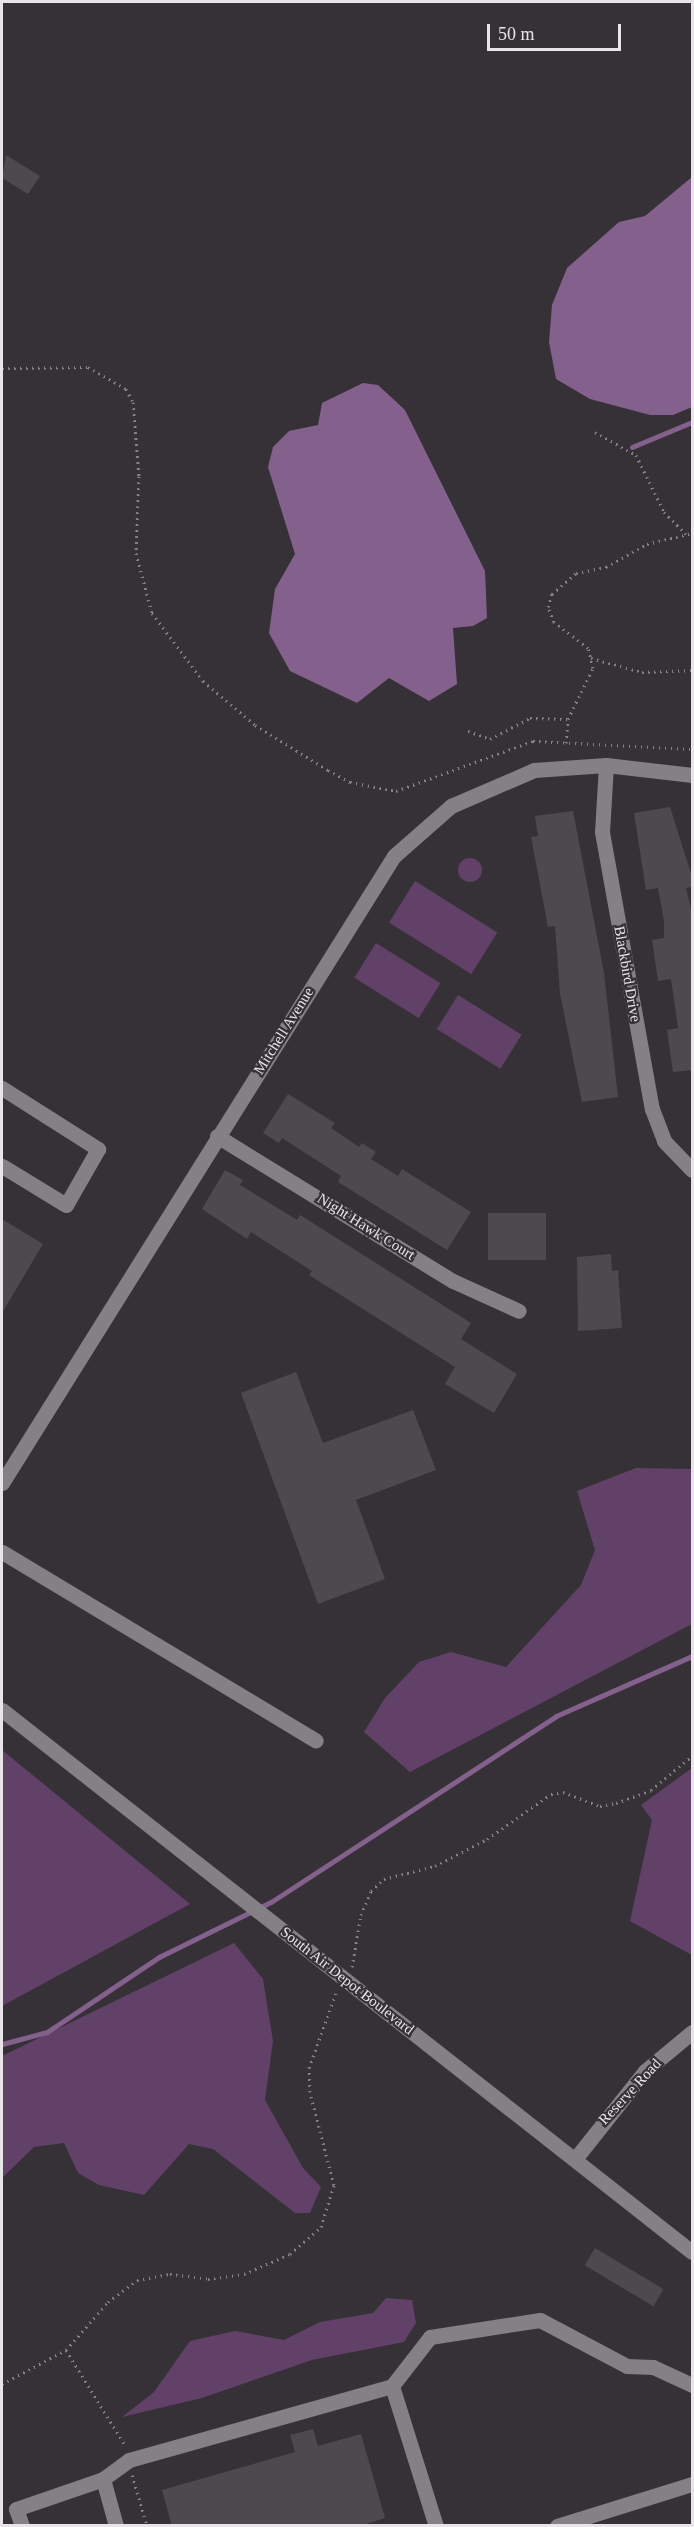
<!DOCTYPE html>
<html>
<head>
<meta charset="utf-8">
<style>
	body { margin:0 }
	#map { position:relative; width:694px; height:2527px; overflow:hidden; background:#363137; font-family:"Times New Roman",serif }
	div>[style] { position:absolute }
	.green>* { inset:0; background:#614168; transform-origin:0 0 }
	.round { border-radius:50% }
	.water>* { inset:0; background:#84608c }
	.stream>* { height:5px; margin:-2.5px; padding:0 2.5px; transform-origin:2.5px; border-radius:2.5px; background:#84608c }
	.building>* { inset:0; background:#4e484f; transform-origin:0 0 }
	.path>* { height:3px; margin-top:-1.5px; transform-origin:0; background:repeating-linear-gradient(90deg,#858186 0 1.5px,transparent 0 6px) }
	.minor>* { height:15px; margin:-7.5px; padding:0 7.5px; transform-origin:7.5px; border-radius:7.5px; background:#838184 }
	span { translate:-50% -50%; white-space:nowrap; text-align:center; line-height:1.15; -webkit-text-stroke:4.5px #363137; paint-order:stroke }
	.street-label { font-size:15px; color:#e8e5e9 }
	.frame { position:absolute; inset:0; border:3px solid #e8e5e9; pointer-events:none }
	.scale { position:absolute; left:487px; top:24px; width:134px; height:27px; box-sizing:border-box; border:3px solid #e8e5e9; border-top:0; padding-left:8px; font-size:18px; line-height:21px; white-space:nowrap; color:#e8e5e9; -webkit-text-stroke:4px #363137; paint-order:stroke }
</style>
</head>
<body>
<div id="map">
	<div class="green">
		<div class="round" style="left:458px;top:858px;width:24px;height:24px"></div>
		<div style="left:415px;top:881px;width:97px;height:49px;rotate:32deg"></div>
		<div style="left:376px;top:943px;width:76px;height:41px;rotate:32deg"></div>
		<div style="left:458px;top:995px;width:75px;height:40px;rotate:32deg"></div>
		<div style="clip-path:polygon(636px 1468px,692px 1469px,692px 1624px,410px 1772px,364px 1732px,385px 1698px,419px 1662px,451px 1652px,506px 1667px,581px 1585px,595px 1550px,577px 1491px)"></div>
		<div style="clip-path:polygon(2px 1750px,190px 1904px,2px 2006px)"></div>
		<div style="clip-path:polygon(692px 1768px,692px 1953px,690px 1954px,630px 1921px,652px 1820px,641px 1805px)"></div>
		<div style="clip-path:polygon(234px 1943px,263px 1979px,273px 2041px,265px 2100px,303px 2168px,321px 2187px,310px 2213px,295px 2213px,213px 2149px,189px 2144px,144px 2195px,99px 2185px,78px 2173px,64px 2143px,34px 2147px,2px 2178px,2px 2056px)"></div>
		<div style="clip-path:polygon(386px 2298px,412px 2300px,416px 2323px,404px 2342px,312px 2360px,202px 2398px,122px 2417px,154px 2392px,190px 2341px,235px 2331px,284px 2340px,320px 2322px,373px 2313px)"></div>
	</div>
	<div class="water">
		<div style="clip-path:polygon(692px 177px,692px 407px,673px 415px,650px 415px,590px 399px,556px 379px,549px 342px,552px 305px,567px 268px,619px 222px,645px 216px)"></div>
		<div style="clip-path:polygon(363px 383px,378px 385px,405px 410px,485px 571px,487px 618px,473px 626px,453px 628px,457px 684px,429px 701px,389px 678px,357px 703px,290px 671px,269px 633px,275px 589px,295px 554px,268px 467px,273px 447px,289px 431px,318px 425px,322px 403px)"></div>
	</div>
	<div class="stream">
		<div style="left:632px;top:447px;width:65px;rotate:-22.6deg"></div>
		<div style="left:2px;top:2044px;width:47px;rotate:-14.9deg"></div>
		<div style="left:47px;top:2032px;width:135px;rotate:-33.8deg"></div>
		<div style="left:159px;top:1957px;width:125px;rotate:-26.2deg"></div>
		<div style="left:271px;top:1902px;width:340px;rotate:-33.1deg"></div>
		<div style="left:556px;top:1716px;width:149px;rotate:-23.8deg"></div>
	</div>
	<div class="building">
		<div style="clip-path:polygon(6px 155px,40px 176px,28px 194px,2px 178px)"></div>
		<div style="clip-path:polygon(670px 807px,693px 880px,693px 887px,686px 888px,693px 917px,693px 1070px,673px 1072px,667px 1030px,678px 1028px,671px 979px,658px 981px,652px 940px,664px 938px,664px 921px,658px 888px,646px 890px,634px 813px)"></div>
		<div style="clip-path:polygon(573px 811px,604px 973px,618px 1097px,582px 1102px,560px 994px,555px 926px,548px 927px,531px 837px,538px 836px,535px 816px)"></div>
		<div style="clip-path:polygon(288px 1094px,335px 1123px,331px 1128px,359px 1147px,362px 1143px,376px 1152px,371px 1159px,398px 1176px,402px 1169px,471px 1212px,447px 1250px,338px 1182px,341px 1176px,282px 1138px,279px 1143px,263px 1133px)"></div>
		<div style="clip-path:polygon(225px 1170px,243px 1180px,240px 1185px,297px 1220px,300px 1215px,471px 1323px,461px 1339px,517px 1374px,494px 1413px,445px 1384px,455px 1367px,309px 1275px,312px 1271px,279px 1250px,251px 1232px,247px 1239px,202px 1209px)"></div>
		<div style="left:488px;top:1213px;width:58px;height:47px"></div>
		<div style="clip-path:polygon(2px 1219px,43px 1244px,2px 1313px)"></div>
		<div style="clip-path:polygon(611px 1254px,612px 1271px,618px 1270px,622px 1328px,578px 1331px,577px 1257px)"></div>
		<div style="clip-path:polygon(296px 1372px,323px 1443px,413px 1410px,436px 1470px,356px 1500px,385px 1579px,318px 1604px,241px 1393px)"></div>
		<div style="left:595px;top:2248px;width:80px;height:20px;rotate:31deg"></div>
		<div style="clip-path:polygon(313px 2429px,318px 2446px,361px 2434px,385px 2518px,360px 2526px,172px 2526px,162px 2490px,295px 2452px,290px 2435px)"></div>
	</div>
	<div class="path">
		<div style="left:2px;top:368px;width:86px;rotate:-0.7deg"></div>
		<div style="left:88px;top:367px;width:44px;rotate:30.1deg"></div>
		<div style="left:126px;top:389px;width:15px;rotate:62deg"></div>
		<div style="left:133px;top:402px;width:74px;rotate:85.4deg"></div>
		<div style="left:139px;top:476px;width:77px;rotate:92.2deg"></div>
		<div style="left:136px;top:553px;width:62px;rotate:75.1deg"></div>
		<div style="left:152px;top:613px;width:85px;rotate:53.1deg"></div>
		<div style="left:203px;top:681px;width:68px;rotate:40.2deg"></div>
		<div style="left:255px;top:725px;width:86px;rotate:31.7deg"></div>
		<div style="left:328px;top:770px;width:25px;rotate:29deg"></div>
		<div style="left:350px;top:782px;width:47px;rotate:11.1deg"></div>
		<div style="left:396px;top:791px;width:146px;rotate:-20.1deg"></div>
		<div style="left:533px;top:741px;width:159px;rotate:2.9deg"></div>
		<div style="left:595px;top:432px;width:47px;rotate:29.3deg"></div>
		<div style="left:636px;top:455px;width:64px;rotate:63.8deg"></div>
		<div style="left:664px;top:512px;width:31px;rotate:45deg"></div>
		<div style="left:591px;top:658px;width:53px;rotate:15.4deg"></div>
		<div style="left:642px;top:672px;width:50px;rotate:-2.3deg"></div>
		<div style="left:468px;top:731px;width:23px;rotate:20deg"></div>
		<div style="left:490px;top:739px;width:45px;rotate:-27.7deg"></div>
		<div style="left:530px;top:718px;width:38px;rotate:2deg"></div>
		<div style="left:568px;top:719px;width:57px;rotate:-63.9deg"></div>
		<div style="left:593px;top:668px;width:21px;rotate:-104deg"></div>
		<div style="left:588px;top:648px;width:43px;rotate:-142.6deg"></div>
		<div style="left:554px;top:622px;width:16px;rotate:-112deg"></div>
		<div style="left:548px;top:607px;width:14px;rotate:-73deg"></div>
		<div style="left:552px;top:594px;width:32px;rotate:-41deg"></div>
		<div style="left:576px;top:573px;width:31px;rotate:-11deg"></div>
		<div style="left:606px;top:567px;width:47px;rotate:-29.3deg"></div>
		<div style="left:647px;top:544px;width:46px;rotate:-13.7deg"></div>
		<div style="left:566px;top:743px;width:24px;rotate:-85deg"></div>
		<div style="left:352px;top:1967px;width:53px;rotate:-80.2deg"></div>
		<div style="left:361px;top:1915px;width:26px;rotate:-67deg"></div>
		<div style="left:371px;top:1891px;width:18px;rotate:-43deg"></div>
		<div style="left:384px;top:1879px;width:53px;rotate:-14.3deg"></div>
		<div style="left:435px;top:1866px;width:59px;rotate:-27.4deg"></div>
		<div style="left:487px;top:1839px;width:78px;rotate:-35.1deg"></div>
		<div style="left:551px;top:1794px;width:12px;rotate:-9deg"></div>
		<div style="left:563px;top:1792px;width:40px;rotate:21deg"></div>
		<div style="left:600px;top:1806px;width:16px;rotate:-11deg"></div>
		<div style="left:616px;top:1803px;width:37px;rotate:-20deg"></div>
		<div style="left:651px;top:1790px;width:53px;rotate:-39.7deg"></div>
		<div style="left:66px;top:2350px;width:112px;rotate:58.2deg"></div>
		<div style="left:2px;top:2384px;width:72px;rotate:-28deg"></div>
		<div style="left:66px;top:2350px;width:64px;rotate:-48.8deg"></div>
		<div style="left:108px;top:2302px;width:36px;rotate:-37deg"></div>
		<div style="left:137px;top:2280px;width:34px;rotate:-10deg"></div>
		<div style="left:170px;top:2274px;width:38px;rotate:7deg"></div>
		<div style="left:208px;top:2279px;width:36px;rotate:-8deg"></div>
		<div style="left:244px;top:2274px;width:50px;rotate:-23.5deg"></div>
		<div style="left:290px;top:2254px;width:41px;rotate:-41.1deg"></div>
		<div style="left:321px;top:2227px;width:44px;rotate:-72.8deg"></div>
		<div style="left:334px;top:2185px;width:96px;rotate:-104.5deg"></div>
		<div style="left:310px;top:2092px;width:24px;rotate:-92deg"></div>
		<div style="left:309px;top:2068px;width:80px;rotate:-70.2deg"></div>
		<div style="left:132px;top:2475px;width:53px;rotate:73.6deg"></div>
	</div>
	<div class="minor">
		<div style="left:606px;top:765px;width:67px;rotate:93.4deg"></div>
		<div style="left:602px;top:832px;width:281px;rotate:79.8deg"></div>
		<div style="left:652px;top:1109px;width:34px;rotate:69deg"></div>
		<div style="left:664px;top:1141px;width:40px;rotate:46deg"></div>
		<div style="left:2px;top:1088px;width:114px;rotate:32.4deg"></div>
		<div style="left:98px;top:1149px;width:64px;rotate:119.7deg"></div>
		<div style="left:66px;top:1205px;width:75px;rotate:-148.6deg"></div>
		<div style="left:217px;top:1136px;width:277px;rotate:31.6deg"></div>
		<div style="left:453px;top:1281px;width:72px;rotate:24.4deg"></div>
		<div style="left:2px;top:1483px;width:739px;rotate:-57.99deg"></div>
		<div style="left:394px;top:856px;width:76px;rotate:-41.3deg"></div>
		<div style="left:451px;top:806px;width:90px;rotate:-23.4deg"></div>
		<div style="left:534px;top:770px;width:72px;rotate:-4deg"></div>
		<div style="left:606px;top:765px;width:87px;rotate:6.6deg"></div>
		<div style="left:2px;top:1552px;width:366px;rotate:31deg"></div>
		<div style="left:2px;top:1710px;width:877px;rotate:38.15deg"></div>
		<div style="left:575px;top:2159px;width:112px;rotate:-51.5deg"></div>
		<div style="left:645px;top:2071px;width:61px;rotate:-39.7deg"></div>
		<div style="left:392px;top:2386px;width:62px;rotate:-52.2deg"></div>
		<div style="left:430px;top:2337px;width:111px;rotate:-8.8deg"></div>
		<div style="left:540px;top:2320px;width:98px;rotate:27.9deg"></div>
		<div style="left:627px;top:2366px;width:26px;rotate:2deg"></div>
		<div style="left:653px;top:2367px;width:43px;rotate:24.8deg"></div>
		<div style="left:103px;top:2479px;width:49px;rotate:74.5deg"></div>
		<div style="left:22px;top:2526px;width:18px;rotate:-109deg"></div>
		<div style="left:16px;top:2509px;width:92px;rotate:-19deg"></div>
		<div style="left:103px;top:2479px;width:32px;rotate:-36deg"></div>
		<div style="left:129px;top:2460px;width:273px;rotate:-15.7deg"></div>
		<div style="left:392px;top:2386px;width:147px;rotate:72.6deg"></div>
		<div style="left:557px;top:2526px;width:141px;rotate:-17.3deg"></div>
	</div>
	<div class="street-label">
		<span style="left:627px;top:974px;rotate:80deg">Blackbird Drive</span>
		<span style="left:284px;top:1031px;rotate:-58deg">Mitchell Avenue</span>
		<span style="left:366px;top:1227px;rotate:32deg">Night Hawk Court</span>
		<span style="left:347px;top:1981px;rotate:38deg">South Air Depot Boulevard</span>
		<span style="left:630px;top:2092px;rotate:-47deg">Reserve Road</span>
	</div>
	<div class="frame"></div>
	<div class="scale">50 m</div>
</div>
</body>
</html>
